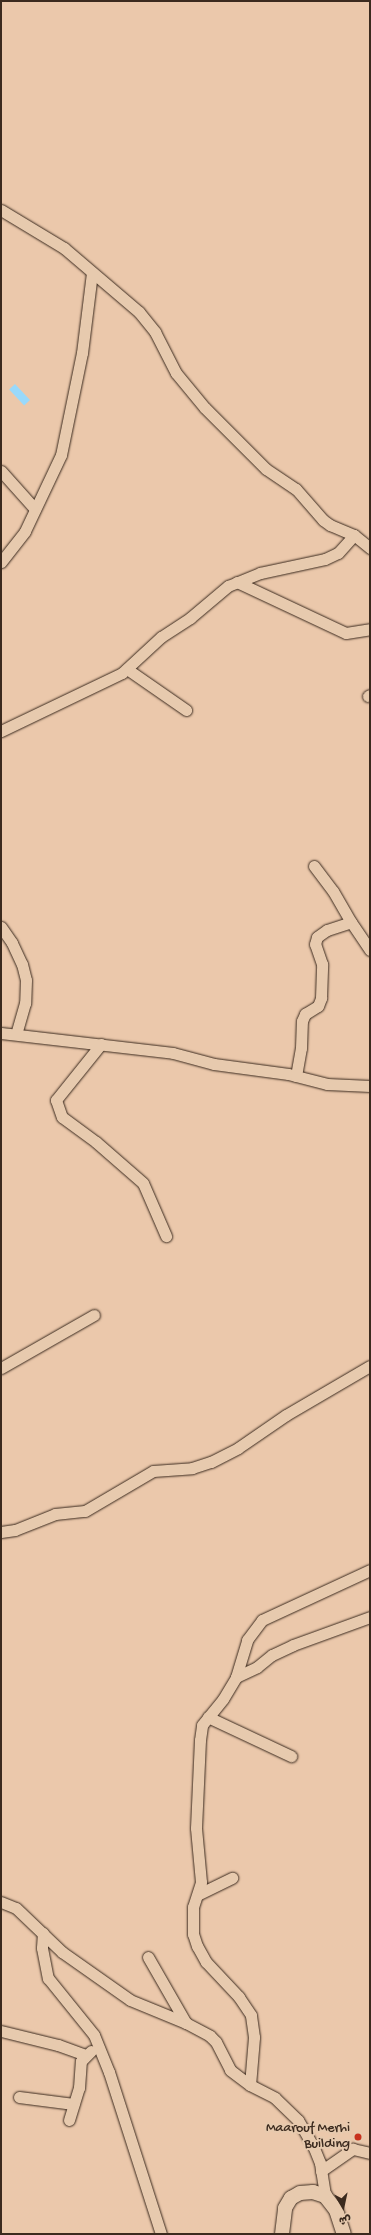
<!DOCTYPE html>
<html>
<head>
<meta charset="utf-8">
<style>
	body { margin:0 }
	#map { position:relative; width:371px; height:2235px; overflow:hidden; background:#ebc8ab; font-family:"Gochi Hand","Playpen Sans Arabic",sans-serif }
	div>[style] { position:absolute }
	.water>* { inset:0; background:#99d9fb; transform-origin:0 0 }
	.roads { filter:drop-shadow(0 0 1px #3b2a1e) drop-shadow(0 0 1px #3b2a1e) }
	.minor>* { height:11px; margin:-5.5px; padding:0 5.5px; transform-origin:5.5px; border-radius:5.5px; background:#e7caae }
	.major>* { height:14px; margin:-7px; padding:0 7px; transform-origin:7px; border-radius:7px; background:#e7caae }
	.dots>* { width:11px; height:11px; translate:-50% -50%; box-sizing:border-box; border:2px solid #e7caae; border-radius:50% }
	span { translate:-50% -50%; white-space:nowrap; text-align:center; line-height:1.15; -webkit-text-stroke:4px #e7caae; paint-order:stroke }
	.poi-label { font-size:14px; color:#3b2a1e }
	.right { translate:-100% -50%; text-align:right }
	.frame { position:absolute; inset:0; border:2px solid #3b2a1e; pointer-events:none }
	.north { position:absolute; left:323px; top:2187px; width:40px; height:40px; -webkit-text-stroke:3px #e7caae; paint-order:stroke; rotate:171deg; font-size:11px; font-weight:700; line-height:16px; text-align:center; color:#3b2a1e }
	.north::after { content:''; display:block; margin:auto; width:14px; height:18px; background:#3b2a1e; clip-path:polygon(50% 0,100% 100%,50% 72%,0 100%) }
</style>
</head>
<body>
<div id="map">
	<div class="water">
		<div style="left:15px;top:384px;width:22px;height:8px;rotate:47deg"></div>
	</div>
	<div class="roads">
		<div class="minor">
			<div style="left:1px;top:210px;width:74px;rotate:31.1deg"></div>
			<div style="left:64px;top:248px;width:99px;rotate:40.5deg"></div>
			<div style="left:139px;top:312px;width:26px;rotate:51deg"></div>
			<div style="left:155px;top:332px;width:46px;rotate:62.9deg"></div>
			<div style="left:176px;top:373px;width:45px;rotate:50.4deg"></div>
			<div style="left:205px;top:408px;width:86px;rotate:45deg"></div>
			<div style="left:266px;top:469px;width:36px;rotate:34deg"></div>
			<div style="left:296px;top:489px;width:41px;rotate:48.9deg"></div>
			<div style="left:323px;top:520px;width:9px;rotate:36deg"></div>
			<div style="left:330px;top:525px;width:26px;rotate:23deg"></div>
			<div style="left:354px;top:535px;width:21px;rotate:39deg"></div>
			<div style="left:1px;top:471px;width:51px;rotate:48.2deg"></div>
			<div style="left:1px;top:562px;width:39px;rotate:-52deg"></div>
			<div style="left:25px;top:531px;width:84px;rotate:-64.7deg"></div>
			<div style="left:61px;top:455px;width:104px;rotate:-78.4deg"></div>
			<div style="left:82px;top:353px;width:81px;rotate:-82.9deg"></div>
			<div style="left:237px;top:582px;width:120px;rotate:25.1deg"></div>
			<div style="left:346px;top:633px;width:24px;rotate:-9deg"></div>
			<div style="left:127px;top:669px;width:72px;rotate:34.8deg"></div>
			<div style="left:368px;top:696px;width:2px;rotate:-27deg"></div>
			<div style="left:1px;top:731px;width:134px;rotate:-25.6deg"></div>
			<div style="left:122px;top:673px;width:53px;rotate:-42.7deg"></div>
			<div style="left:161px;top:637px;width:35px;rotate:-33deg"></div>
			<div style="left:190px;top:618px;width:50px;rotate:-40.1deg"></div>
			<div style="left:228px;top:586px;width:35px;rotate:-22deg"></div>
			<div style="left:260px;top:573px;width:66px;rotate:-12.2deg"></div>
			<div style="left:325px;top:559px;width:14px;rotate:-25deg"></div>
			<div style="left:338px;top:553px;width:24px;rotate:-48deg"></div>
			<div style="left:314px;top:866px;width:31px;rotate:53deg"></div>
			<div style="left:333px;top:891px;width:36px;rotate:60deg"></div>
			<div style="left:1px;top:927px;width:19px;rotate:55deg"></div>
			<div style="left:12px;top:943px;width:23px;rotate:65deg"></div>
			<div style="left:22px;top:964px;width:16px;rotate:76deg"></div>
			<div style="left:26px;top:980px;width:23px;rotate:92deg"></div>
			<div style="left:25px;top:1003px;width:32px;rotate:106deg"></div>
			<div style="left:1px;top:1033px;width:173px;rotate:6.6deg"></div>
			<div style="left:173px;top:1053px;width:42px;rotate:15deg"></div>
			<div style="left:214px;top:1064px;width:75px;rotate:7.7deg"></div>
			<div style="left:288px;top:1074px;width:40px;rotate:14.4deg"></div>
			<div style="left:327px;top:1084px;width:43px;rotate:2.7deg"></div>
			<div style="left:101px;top:1044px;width:72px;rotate:128.8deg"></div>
			<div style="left:56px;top:1100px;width:18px;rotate:71deg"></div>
			<div style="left:62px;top:1117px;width:42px;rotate:36.3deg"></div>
			<div style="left:96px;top:1142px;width:62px;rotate:41.1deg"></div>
			<div style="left:143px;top:1183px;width:58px;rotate:66.5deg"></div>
			<div style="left:296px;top:1076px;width:28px;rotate:-80deg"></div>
			<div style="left:301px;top:1048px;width:27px;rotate:-88deg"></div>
			<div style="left:302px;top:1021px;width:8px;rotate:-67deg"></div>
			<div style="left:305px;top:1014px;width:15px;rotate:-32deg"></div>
			<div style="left:318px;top:1006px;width:9px;rotate:-69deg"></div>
			<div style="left:321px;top:998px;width:34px;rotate:-88deg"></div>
			<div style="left:322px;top:964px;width:21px;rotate:-109deg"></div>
			<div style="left:315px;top:944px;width:7px;rotate:-74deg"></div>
			<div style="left:317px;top:937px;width:12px;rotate:-35deg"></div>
			<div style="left:327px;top:930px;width:25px;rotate:-18deg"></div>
			<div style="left:351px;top:922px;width:34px;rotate:56deg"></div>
			<div style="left:1px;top:1368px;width:107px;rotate:-29.7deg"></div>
			<div style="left:1px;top:1532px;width:14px;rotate:-8deg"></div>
			<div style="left:15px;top:1530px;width:43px;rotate:-21.8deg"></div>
			<div style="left:55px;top:1514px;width:30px;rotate:-6deg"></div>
			<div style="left:85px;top:1511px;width:79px;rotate:-30.5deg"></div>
			<div style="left:153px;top:1471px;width:39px;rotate:-4deg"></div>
			<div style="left:192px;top:1468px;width:20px;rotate:-18deg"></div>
			<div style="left:211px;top:1462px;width:30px;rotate:-27deg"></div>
			<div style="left:238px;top:1448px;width:58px;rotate:-34.5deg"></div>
			<div style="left:286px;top:1415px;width:97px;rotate:-30.3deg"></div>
			<div style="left:236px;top:1677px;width:39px;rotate:-73deg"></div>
			<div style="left:247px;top:1640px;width:25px;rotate:-53deg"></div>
			<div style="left:262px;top:1620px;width:119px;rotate:-24.8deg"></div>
			<div style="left:208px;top:1717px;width:92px;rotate:25.2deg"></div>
			<div style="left:199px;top:1894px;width:37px;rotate:-26deg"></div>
			<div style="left:1px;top:1902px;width:16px;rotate:22deg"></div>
			<div style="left:16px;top:1908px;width:64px;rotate:43.7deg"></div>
			<div style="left:62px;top:1952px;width:83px;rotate:35.2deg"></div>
			<div style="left:130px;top:2000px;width:61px;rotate:22.3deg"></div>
			<div style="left:186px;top:2023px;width:27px;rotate:28deg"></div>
			<div style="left:210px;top:2036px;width:8px;rotate:45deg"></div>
			<div style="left:216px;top:2042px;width:31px;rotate:63deg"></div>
			<div style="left:230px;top:2070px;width:25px;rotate:37deg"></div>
			<div style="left:250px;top:2085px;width:28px;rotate:27deg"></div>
			<div style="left:275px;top:2098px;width:32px;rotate:44deg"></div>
			<div style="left:298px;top:2120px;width:32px;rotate:60deg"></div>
			<div style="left:314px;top:2148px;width:16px;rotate:68deg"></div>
			<div style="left:320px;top:2163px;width:33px;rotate:81deg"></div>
			<div style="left:43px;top:1933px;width:15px;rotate:94deg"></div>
			<div style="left:42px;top:1948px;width:31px;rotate:79deg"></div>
			<div style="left:48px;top:1978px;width:73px;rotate:51.1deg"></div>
			<div style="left:94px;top:2035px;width:40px;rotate:68deg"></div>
			<div style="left:109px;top:2072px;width:170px;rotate:72.2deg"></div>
			<div style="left:148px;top:1957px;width:76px;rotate:60.1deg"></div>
			<div style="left:1px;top:2031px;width:59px;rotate:13.8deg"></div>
			<div style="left:58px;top:2045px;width:29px;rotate:20deg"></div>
			<div style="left:250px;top:2085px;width:48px;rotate:-85.2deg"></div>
			<div style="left:254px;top:2037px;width:22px;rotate:-98deg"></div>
			<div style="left:251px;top:2015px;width:22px;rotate:-124deg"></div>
			<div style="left:239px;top:1997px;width:48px;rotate:-133.3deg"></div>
			<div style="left:206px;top:1962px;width:18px;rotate:-119deg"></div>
			<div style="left:197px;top:1946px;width:13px;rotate:-108deg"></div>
			<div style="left:193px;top:1934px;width:27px;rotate:-90deg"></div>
			<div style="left:193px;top:1907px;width:26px;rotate:-72deg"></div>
			<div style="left:201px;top:1882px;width:54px;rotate:-95.3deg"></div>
			<div style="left:196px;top:1828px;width:88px;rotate:-87.4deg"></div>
			<div style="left:200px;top:1740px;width:15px;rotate:-82deg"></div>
			<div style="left:202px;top:1725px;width:33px;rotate:-51deg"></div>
			<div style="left:223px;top:1699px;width:26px;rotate:-59deg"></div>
			<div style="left:236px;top:1677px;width:23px;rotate:-25deg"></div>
			<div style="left:257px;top:1667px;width:19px;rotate:-39deg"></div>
			<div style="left:272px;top:1655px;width:23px;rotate:-25deg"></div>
			<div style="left:293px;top:1645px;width:82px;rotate:-20deg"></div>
			<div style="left:19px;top:2097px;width:55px;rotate:7.3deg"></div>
			<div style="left:69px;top:2120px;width:34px;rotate:-73deg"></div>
			<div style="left:79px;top:2088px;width:27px;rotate:-86deg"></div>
			<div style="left:81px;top:2061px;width:14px;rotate:-45deg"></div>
			<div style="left:321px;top:2171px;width:39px;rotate:-35deg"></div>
			<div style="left:353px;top:2149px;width:17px;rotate:13deg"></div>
		</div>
		<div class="major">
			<div style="left:282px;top:2234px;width:26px;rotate:-83deg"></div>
			<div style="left:285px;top:2208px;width:12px;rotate:-59deg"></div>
			<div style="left:291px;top:2198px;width:10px;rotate:-29deg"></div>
			<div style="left:300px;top:2193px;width:13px;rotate:-4deg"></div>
			<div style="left:313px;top:2192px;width:13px;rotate:18deg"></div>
			<div style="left:325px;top:2196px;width:18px;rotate:52deg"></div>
			<div style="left:336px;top:2210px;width:25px;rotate:72deg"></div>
		</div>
	</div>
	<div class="dots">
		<div style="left:358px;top:2137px;background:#c8321e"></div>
	</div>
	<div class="poi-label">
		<span class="right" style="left:350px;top:2137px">Maarouf Merhi<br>Building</span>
	</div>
	<div class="frame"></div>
	<div class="north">ش</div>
</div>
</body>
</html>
